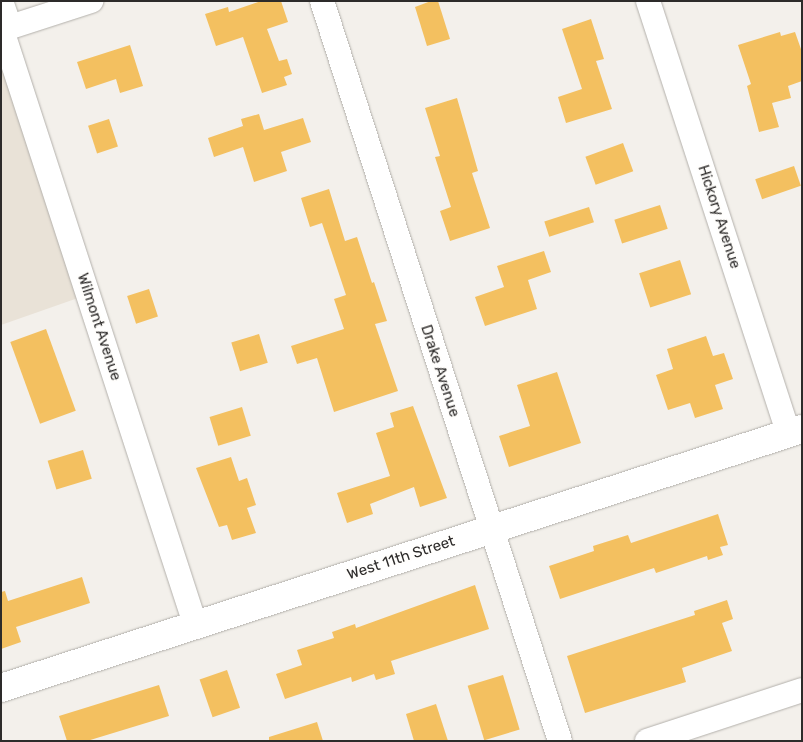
<!DOCTYPE html>
<html>
<head>
<meta charset="utf-8">
<style>
	body { margin:0 }
	#map { position:relative; width:803px; height:742px; overflow:hidden; background:#f3f0eb; font-family:Rubik,sans-serif }
	div>[style] { position:absolute }
	.built>* { inset:0; background:#e9e2d7 }
	.building>* { inset:0; background:#f3c060; transform-origin:0 0 }
	.roads { filter:drop-shadow(0 0 1px #b3b0ab) drop-shadow(0 0 1px #b3b0ab) }
	.street>* { height:24px; margin:-12px; padding:0 12px; transform-origin:12px; border-radius:12px; background:#fff }
	.secondary>* { height:28px; margin:-14px; padding:0 14px; transform-origin:14px; border-radius:14px; background:#fff }
	span { translate:-50% -50%; white-space:nowrap; text-align:center; line-height:1.15; -webkit-text-stroke:4px #fffefc; paint-order:stroke }
	.street-label { font-size:15px; color:#2d2b2a }
	.frame { position:absolute; inset:0; border:2px solid #2d2b2a; pointer-events:none }
</style>
</head>
<body>
<div id="map">
	<div class="built">
		<div style="clip-path:polygon(1px 62px,78px 298px,1px 325px)"></div>
	</div>
	<div class="building">
		<div style="clip-path:polygon(261px 1px,281px 1px,288px 22px,267px 29px,279px 61px,287px 59px,292px 74px,284px 77px,287px 85px,262px 93px,243px 37px,216px 46px,205px 14px,228px 7px,229px 12px)"></div>
		<div style="clip-path:polygon(431px 1px,438px 1px,450px 39px,427px 46px,415px 7px)"></div>
		<div style="clip-path:polygon(591px 19px,604px 59px,596px 61px,612px 109px,566px 123px,558px 97px,582px 89px,562px 29px)"></div>
		<div style="clip-path:polygon(780px 32px,781px 36px,795px 32px,802px 52px,802px 81px,788px 86px,791px 98px,772px 103px,779px 127px,759px 132px,747px 86px,751px 84px,738px 45px)"></div>
		<div style="clip-path:polygon(130px 45px,143px 86px,120px 93px,116px 79px,86px 89px,77px 62px)"></div>
		<div style="clip-path:polygon(457px 98px,478px 171px,472px 173px,490px 228px,450px 241px,440px 211px,451px 207px,435px 157px,440px 156px,425px 108px)"></div>
		<div style="clip-path:polygon(259px 114px,264px 130px,303px 118px,311px 142px,281px 152px,287px 171px,254px 182px,243px 147px,214px 157px,208px 138px,243px 126px,241px 119px)"></div>
		<div style="left:109px;top:119px;width:29px;height:22px;rotate:72deg"></div>
		<div style="left:623px;top:143px;width:30px;height:40px;rotate:70deg"></div>
		<div style="left:794px;top:166px;width:21px;height:41px;rotate:71deg"></div>
		<div style="clip-path:polygon(329px 189px,345px 241px,357px 237px,372px 283px,374px 282px,387px 321px,375px 324px,398px 391px,334px 412px,317px 358px,297px 364px,291px 346px,344px 329px,334px 299px,346px 295px,322px 223px,310px 227px,301px 198px)"></div>
		<div style="left:660px;top:205px;width:25px;height:48px;rotate:72deg"></div>
		<div style="left:589px;top:207px;width:16px;height:47px;rotate:72deg"></div>
		<div style="clip-path:polygon(544px 251px,551px 272px,528px 280px,537px 309px,485px 326px,475px 297px,504px 287px,497px 266px)"></div>
		<div style="left:680px;top:260px;width:36px;height:43px;rotate:72deg"></div>
		<div style="left:149px;top:289px;width:29px;height:23px;rotate:72deg"></div>
		<div style="left:46px;top:329px;width:87px;height:38px;rotate:70deg"></div>
		<div style="left:259px;top:334px;width:30px;height:29px;rotate:73deg"></div>
		<div style="clip-path:polygon(706px 336px,713px 356px,724px 353px,733px 379px,715px 385px,723px 409px,695px 418px,690px 403px,668px 410px,656px 375px,673px 369px,667px 349px)"></div>
		<div style="clip-path:polygon(557px 372px,581px 443px,509px 467px,499px 436px,530px 426px,517px 385px)"></div>
		<div style="clip-path:polygon(413px 406px,447px 498px,420px 507px,414px 487px,370px 504px,373px 514px,347px 523px,337px 493px,390px 476px,376px 433px,394px 427px,390px 413px)"></div>
		<div style="left:242px;top:407px;width:30px;height:34px;rotate:73deg"></div>
		<div style="left:83px;top:450px;width:30px;height:37px;rotate:73deg"></div>
		<div style="clip-path:polygon(231px 457px,239px 481px,247px 478px,256px 505px,247px 508px,256px 533px,232px 540px,227px 525px,219px 527px,196px 468px)"></div>
		<div style="clip-path:polygon(718px 514px,728px 545px,720px 547px,723px 555px,708px 560px,707px 556px,656px 573px,654px 568px,560px 599px,549px 566px,594px 551px,593px 546px,628px 535px,631px 543px)"></div>
		<div style="clip-path:polygon(82px 577px,90px 603px,16px 627px,21px 642px,1px 649px,1px 592px,5px 591px,8px 601px)"></div>
		<div style="clip-path:polygon(475px 585px,489px 629px,391px 661px,395px 674px,376px 680px,374px 674px,352px 682px,351px 677px,285px 699px,276px 674px,302px 665px,297px 650px,334px 638px,332px 632px,355px 624px,356px 628px)"></div>
		<div style="clip-path:polygon(727px 600px,733px 619px,722px 623px,732px 651px,682px 668px,686px 682px,585px 713px,567px 656px,695px 615px,694px 611px)"></div>
		<div style="left:227px;top:670px;width:40px;height:29px;rotate:71deg"></div>
		<div style="left:503px;top:675px;width:57px;height:37px;rotate:73deg"></div>
		<div style="clip-path:polygon(159px 685px,169px 716px,87px 741px,67px 741px,59px 716px)"></div>
		<div style="clip-path:polygon(436px 704px,448px 741px,414px 741px,406px 714px)"></div>
		<div style="clip-path:polygon(317px 722px,323px 741px,269px 741px,269px 737px)"></div>
	</div>
	<div class="roads">
		<div class="street">
			<div style="left:1px;top:1px;width:28px;rotate:71deg"></div>
			<div style="left:322px;top:1px;width:777px;rotate:72.17deg"></div>
			<div style="left:648px;top:1px;width:454px;rotate:72deg"></div>
			<div style="left:1px;top:30px;width:95px;rotate:-17.9deg"></div>
			<div style="left:2px;top:30px;width:625px;rotate:72deg"></div>
			<div style="left:647px;top:741px;width:163px;rotate:-18.2deg"></div>
		</div>
		<div class="secondary">
			<div style="left:1px;top:688px;width:842px;rotate:-17.92deg"></div>
		</div>
	</div>
	<div class="street-label">
		<span style="left:719px;top:217px;rotate:72deg">Hickory Avenue</span>
		<span style="left:99px;top:327px;rotate:72deg">Wilmont Avenue</span>
		<span style="left:440px;top:371px;rotate:72deg">Drake Avenue</span>
		<span style="left:401px;top:558px;rotate:-18deg">West 11th Street</span>
	</div>
	<div class="frame"></div>
</div>
</body>
</html>
